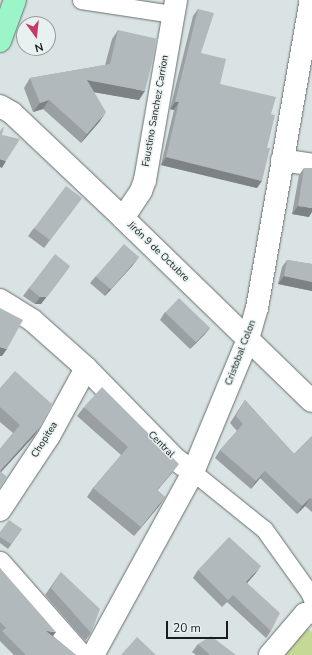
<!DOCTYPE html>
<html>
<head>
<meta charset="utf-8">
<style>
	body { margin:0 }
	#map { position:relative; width:312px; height:655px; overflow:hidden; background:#dae3e3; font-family:"Nunito Sans",sans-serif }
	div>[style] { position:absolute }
	.green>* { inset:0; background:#c3d995 }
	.roads { filter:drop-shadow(0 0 1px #666f6e) drop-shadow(0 0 1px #666f6e) }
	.pedestrian>* { height:17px; margin:-8.5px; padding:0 8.5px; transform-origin:8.5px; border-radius:8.5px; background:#fff }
	.minor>* { height:22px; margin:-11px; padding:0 11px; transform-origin:11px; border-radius:11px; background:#fff }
	.primary>* { height:22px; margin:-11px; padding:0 11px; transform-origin:11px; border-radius:11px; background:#9bf5c8 }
	.wall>* { inset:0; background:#999fa3 }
	.shaded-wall>* { inset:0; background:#7d8284 }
	.building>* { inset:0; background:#b2b9bd; transform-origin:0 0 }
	span { translate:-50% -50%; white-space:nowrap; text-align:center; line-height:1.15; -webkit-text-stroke:3px #e7f1f0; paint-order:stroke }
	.street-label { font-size:10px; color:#191c1c }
	.north { position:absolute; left:16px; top:16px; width:40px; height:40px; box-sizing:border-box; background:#e7f1f0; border:1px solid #959c9b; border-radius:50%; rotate:165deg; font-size:11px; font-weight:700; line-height:16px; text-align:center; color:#191c1c }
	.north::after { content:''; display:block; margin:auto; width:14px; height:18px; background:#c73966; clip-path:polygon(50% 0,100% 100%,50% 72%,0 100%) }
	.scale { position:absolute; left:166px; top:621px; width:62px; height:18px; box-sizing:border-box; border:2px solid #191c1c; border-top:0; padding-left:5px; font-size:12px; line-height:14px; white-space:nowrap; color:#191c1c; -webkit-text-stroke:3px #e7f1f0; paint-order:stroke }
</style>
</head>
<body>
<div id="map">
	<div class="green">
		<div style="clip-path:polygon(306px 627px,312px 632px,312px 655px,273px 655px)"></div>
	</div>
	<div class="roads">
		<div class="pedestrian">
			<div style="left:81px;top:0;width:93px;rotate:8.7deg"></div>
			<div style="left:193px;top:472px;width:91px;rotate:38.8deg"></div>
			<div style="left:264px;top:529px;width:77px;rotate:54.5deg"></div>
			<div style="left:309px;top:592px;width:8px;rotate:67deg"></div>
		</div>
		<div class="minor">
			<div style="left:0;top:106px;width:14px;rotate:30deg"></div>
			<div style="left:12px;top:113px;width:153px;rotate:43.4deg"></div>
			<div style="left:123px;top:218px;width:263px;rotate:44.1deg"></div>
			<div style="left:282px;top:160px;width:30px;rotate:9deg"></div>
			<div style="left:123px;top:218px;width:32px;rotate:-56deg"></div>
			<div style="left:141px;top:191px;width:12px;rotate:-70deg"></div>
			<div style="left:145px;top:180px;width:183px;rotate:-80.2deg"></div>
			<div style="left:0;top:300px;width:38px;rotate:32deg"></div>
			<div style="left:32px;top:320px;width:72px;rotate:41.6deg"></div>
			<div style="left:86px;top:368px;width:127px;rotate:45.6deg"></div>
			<div style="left:175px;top:459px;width:22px;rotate:36deg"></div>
			<div style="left:0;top:510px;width:89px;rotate:-56.5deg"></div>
			<div style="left:49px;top:436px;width:77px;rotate:-61.4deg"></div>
			<div style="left:0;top:563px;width:123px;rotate:48.6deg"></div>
			<div style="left:93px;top:655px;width:209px;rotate:-61.3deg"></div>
			<div style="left:193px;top:472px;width:144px;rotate:-67.5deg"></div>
			<div style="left:248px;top:339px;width:32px;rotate:-74deg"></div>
			<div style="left:257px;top:308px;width:313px;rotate:-80.1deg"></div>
			<div style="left:270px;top:655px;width:54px;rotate:-49.5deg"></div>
			<div style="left:305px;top:614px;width:7px;rotate:-16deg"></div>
		</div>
		<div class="primary">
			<div style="left:0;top:41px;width:44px;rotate:-69.9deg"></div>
		</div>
	</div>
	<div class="wall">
		<div style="clip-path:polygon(198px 9px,201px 53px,220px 84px,271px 114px,257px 188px,161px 165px,174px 110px,170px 109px,193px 16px)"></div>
		<div style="clip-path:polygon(118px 30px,139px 100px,94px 92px,100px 121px,81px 143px,43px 109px,33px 112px,24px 88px,30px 78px,105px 65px,112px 39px)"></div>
		<div style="clip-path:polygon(304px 168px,309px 217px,292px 214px,299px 175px)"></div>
		<div style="clip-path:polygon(82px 198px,44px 248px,28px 236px,34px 228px)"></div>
		<div style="clip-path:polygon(287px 260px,312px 264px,312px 291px,278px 284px,282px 267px)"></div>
		<div style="clip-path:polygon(133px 265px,105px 296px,90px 283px,96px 276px)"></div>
		<div style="clip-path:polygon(65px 273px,41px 304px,35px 304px,23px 296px,29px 288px)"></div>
		<div style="clip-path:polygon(165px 312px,210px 328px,204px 335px,190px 349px,160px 320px)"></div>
		<div style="clip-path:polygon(0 388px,40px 427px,34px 436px,1px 472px,0 449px,13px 433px,0 422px)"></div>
		<div style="clip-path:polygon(245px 400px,294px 454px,312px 436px,312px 512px,305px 506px,297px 514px,260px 478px,251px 489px,215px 458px,220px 450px,237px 431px,230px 423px)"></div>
		<div style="clip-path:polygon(84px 407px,172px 473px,157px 490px,165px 497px,159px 506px,134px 536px,87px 497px,93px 488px,121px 455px,77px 416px)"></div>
		<div style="clip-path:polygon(22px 529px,8px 549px,0 543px,0 532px)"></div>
		<div style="clip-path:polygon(0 568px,53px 636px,76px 655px,14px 655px,0 641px)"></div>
		<div style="clip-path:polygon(198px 570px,255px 574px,247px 583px,271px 631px,266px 638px,227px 602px,222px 607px,193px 578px)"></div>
		<div style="clip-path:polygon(61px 572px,91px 633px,85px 641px,45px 595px)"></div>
		<div style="clip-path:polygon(198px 644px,236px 655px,196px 655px,192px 652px)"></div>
	</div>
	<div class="shaded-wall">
		<div style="clip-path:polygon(87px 80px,145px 91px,139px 100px,81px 90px)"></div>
		<div style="clip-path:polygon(49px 100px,43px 109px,33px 112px,40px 103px)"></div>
		<div style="clip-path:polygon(175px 102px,179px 102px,174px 110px,170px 109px)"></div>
		<div style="clip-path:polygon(106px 112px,100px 121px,81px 143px,87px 134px)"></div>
		<div style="clip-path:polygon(166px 157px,262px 181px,257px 188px,161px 165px)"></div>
		<div style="clip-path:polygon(0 159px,6px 161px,2px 168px,0 167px)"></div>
		<div style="clip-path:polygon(298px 206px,312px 208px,312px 212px,309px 217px,292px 214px)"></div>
		<div style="clip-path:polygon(139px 257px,133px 265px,105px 296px,110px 288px)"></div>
		<div style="clip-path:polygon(70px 266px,41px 304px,35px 304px,40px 297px)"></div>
		<div style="clip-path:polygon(284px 276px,312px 282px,312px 291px,278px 284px)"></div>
		<div style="clip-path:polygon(210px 328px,204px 335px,190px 349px,196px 342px)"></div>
		<div style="clip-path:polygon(0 347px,7px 349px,2px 356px,0 356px)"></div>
		<div style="clip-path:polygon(40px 427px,34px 436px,0 473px,0 471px)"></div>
		<div style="clip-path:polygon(179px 464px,172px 473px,150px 499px,157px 490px)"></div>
		<div style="clip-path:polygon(265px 471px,260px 478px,251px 489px,256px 481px)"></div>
		<div style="clip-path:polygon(165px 497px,159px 506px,134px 536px,141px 527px)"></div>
		<div style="clip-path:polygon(310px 498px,305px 506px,297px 514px,302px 506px)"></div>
		<div style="clip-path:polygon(261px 566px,255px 574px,241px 590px,246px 582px)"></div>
		<div style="clip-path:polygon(46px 631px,56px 632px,51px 639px)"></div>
	</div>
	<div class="building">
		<div style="clip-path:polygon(198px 9px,214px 13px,201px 53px,226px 59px,220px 84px,276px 97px,271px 114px,275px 115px,267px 148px,270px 148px,262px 181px,166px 157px,179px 102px,175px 102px)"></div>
		<div style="clip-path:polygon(118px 30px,158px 39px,145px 91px,87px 80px,106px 112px,87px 134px,49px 100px,40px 103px,30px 78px,110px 64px)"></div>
		<div style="clip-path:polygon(4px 126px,2px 135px,20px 139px,6px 161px,0 159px,0 131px)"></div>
		<div style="clip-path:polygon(304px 168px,312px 168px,312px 208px,298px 206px)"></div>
		<div style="left:66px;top:186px;width:20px;height:53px;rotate:37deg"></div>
		<div style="left:124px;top:244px;width:20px;height:43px;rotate:41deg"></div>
		<div style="clip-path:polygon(55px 254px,70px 266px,47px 297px,40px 297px,29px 288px)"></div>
		<div style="clip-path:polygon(287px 260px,312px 264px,312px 282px,284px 276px)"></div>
		<div style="left:179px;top:298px;width:43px;height:20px;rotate:44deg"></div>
		<div style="clip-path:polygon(0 308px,23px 320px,7px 349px,0 347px)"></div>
		<div style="clip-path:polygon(15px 371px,53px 405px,40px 427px,0 471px,7px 477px,0 488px,0 449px,20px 425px,0 407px,0 388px)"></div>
		<div style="clip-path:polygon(102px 387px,179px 464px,157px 490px,165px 497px,141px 527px,93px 488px,128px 447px,84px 407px)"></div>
		<div style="clip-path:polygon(245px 400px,294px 454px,312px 436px,312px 499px,310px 498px,302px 506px,265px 471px,256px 481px,220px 450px,243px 424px,236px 416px)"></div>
		<div style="clip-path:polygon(9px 520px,22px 529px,11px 544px,0 537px,0 532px)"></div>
		<div style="clip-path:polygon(229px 537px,261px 566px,246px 582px,280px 613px,271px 631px,233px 595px,228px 600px,198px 570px)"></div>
		<div style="clip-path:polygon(0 568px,56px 632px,46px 631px,76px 655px,26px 655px,2px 631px,6px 628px,0 622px)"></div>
		<div style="clip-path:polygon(61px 572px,100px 609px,91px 633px,51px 588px)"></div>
		<div style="clip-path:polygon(211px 636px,236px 655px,210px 655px,198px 644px)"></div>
		<div style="clip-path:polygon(137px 637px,156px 655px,121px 655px)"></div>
	</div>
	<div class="street-label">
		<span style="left:156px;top:111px;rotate:-80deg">Faustino Sanchez Carrion</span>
		<span style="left:158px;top:252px;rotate:44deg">Jirón 9 de Octubre</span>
		<span style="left:241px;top:353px;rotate:-69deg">Cristobal Colon</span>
		<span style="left:45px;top:440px;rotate:-58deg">Chopitea</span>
		<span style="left:161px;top:445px;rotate:45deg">Central</span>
	</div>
	<div class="north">N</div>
	<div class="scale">20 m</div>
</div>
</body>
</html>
